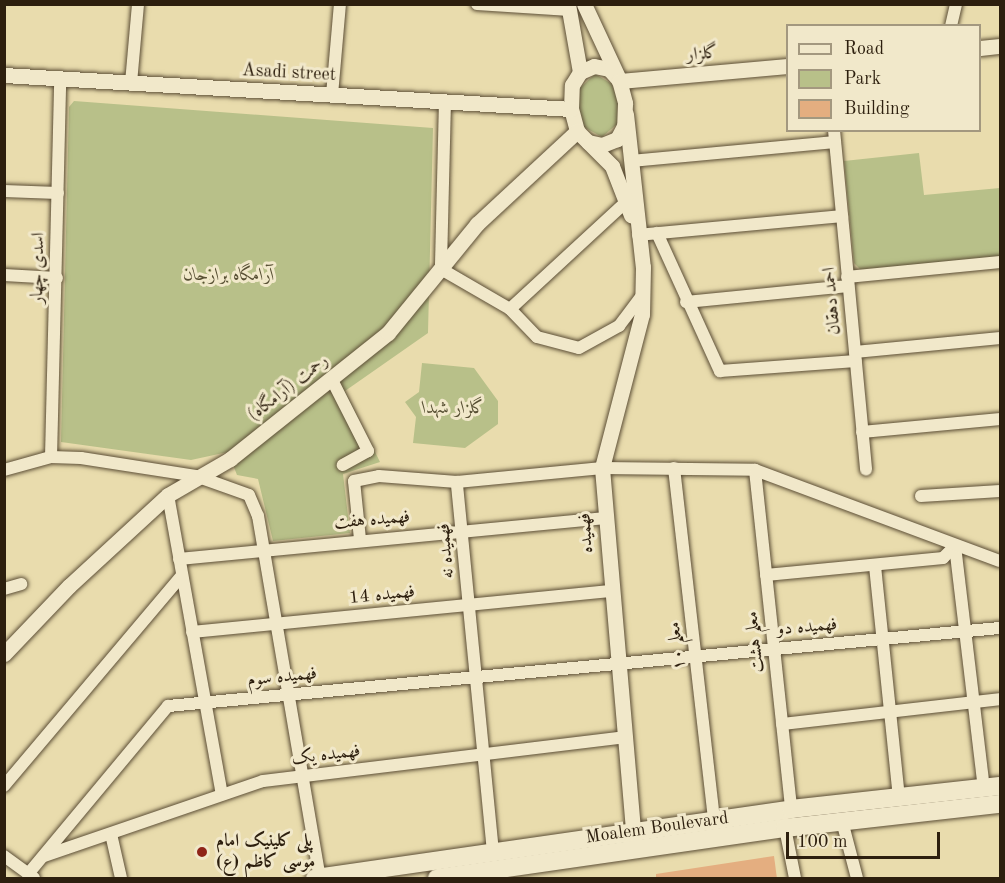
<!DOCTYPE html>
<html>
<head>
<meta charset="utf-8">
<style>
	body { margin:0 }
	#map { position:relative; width:1005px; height:883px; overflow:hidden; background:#e9dcad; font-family:"Old Standard TT",Amiri,serif }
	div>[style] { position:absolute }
	.green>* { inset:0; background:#b8c089 }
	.building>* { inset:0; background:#e4ae80 }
	.roads { filter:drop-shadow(0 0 2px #5c4e36) drop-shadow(0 0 2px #5c4e36) }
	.minor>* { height:12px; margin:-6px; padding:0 6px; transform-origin:6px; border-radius:6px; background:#f1e8ca }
	.tertiary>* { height:15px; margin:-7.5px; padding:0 7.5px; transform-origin:7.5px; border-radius:7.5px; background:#f1e8ca }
	.secondary>* { height:18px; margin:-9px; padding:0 9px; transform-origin:9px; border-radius:9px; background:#f1e8ca }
	.dots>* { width:16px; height:16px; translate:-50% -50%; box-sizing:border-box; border:3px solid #f1e8ca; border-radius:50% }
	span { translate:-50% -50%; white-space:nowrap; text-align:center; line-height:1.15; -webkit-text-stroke:6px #f1e8ca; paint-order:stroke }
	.street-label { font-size:18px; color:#2d1f0e }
	.park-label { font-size:18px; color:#574f33; font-style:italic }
	.poi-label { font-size:18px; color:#2d1f0e; font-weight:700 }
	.left { translate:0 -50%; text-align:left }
	.frame { position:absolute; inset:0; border:6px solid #2d1f0e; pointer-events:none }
	.legend { position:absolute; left:786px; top:24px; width:195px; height:108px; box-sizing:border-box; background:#f1e8ca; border:2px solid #a3987f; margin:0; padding:8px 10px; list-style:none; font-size:18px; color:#2d1f0e }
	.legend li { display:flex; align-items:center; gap:12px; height:30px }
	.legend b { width:30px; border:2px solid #a3987f }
	.scale { position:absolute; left:786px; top:832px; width:154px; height:27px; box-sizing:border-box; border:3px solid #2d1f0e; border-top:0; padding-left:8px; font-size:18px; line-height:21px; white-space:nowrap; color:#2d1f0e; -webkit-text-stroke:4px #f1e8ca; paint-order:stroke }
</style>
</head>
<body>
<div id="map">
	<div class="green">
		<div style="clip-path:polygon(595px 74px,612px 84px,618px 103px,617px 124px,602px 137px,584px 127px,579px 108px,580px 88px)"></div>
		<div style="clip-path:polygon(74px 101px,433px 128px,428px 333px,345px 391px,380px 462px,343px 474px,350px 533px,273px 541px,258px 479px,237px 475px,228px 452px,191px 460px,61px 442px,69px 107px)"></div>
		<div style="clip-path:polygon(919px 153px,924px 195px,1000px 188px,1000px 256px,861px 270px,854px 263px,844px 161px)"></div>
		<div style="clip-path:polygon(422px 363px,474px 368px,498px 401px,498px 424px,465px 448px,413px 443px,416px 417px,405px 402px,419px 392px)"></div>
	</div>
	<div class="building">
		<div style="clip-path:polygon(774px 856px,777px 879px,656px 879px,656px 874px)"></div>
	</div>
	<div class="roads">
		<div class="minor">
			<div style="left:477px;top:4px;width:93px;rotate:3.7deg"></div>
			<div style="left:951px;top:26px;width:23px;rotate:-77deg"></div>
			<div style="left:131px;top:83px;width:79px;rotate:-84.9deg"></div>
			<div style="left:332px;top:95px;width:91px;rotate:-85deg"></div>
			<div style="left:445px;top:101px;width:168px;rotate:91.4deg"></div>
			<div style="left:441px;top:269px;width:80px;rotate:30.1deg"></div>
			<div style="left:510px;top:309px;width:39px;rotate:46deg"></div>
			<div style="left:537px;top:337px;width:43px;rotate:14.7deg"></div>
			<div style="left:579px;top:348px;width:46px;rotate:-28.8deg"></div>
			<div style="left:619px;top:326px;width:40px;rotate:-53deg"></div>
			<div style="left:834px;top:130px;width:341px;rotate:84.6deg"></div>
			<div style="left:631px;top:161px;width:205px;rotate:-5.3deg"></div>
			<div style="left:4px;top:191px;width:54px;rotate:2.1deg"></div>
			<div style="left:657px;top:233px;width:152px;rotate:65.5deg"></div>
			<div style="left:720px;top:371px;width:136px;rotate:-4.2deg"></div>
			<div style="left:638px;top:235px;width:205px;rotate:-5.3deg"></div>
			<div style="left:4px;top:275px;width:53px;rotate:3.2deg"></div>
			<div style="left:847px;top:277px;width:154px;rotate:-5.6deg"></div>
			<div style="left:686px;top:302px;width:163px;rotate:-5.6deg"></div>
			<div style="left:510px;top:309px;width:158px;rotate:-42.7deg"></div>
			<div style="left:855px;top:352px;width:146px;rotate:-5.5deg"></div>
			<div style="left:331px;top:378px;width:82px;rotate:63.1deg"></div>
			<div style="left:368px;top:451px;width:29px;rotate:151deg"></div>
			<div style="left:862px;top:432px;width:139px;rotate:-5.4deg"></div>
			<div style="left:51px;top:457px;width:378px;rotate:-88.6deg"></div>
			<div style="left:674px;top:468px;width:353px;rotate:83.5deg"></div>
			<div style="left:4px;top:470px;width:49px;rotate:-15.5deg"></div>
			<div style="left:51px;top:457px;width:30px;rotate:2deg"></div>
			<div style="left:81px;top:458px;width:116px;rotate:8.9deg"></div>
			<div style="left:196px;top:476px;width:56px;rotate:19.7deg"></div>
			<div style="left:249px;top:495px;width:23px;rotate:67deg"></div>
			<div style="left:258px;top:516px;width:367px;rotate:80.3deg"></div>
			<div style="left:755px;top:470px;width:341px;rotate:83.9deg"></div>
			<div style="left:168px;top:495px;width:304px;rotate:79.8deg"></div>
			<div style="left:921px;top:496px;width:79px;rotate:-3.6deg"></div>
			<div style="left:360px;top:539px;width:58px;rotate:-95.9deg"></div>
			<div style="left:354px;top:481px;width:25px;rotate:-11deg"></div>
			<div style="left:379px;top:476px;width:78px;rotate:4.4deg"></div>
			<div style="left:955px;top:546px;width:244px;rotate:83.2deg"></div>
			<div style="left:179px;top:559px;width:426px;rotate:-5.5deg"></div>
			<div style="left:875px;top:566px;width:232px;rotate:84.1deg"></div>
			<div style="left:766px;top:575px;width:178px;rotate:-5.5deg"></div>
			<div style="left:943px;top:558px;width:17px;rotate:-45deg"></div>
			<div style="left:4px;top:589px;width:18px;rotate:-16deg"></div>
			<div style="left:192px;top:632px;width:420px;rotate:-5.6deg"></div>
			<div style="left:782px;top:724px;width:219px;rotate:-6.5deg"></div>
			<div style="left:4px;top:786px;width:276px;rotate:-49.8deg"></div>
			<div style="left:842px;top:821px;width:59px;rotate:75.3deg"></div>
			<div style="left:785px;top:828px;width:51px;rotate:78.7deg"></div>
			<div style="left:111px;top:834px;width:45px;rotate:77.2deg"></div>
			<div style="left:493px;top:852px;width:372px;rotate:-95.6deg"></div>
			<div style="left:457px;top:482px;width:146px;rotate:-5.5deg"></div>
			<div style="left:602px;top:468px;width:153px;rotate:0.7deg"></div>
			<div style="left:755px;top:470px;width:261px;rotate:20.4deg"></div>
			<div style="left:4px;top:856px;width:37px;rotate:36deg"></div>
			<div style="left:44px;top:856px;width:231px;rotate:-18.9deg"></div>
			<div style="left:263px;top:781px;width:364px;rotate:-6.9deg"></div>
			<div style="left:28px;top:874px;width:219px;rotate:-50.2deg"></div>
			<div style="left:168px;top:706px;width:836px;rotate:-5.36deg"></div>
		</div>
		<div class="tertiary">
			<div style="left:568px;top:4px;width:69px;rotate:80deg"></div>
			<div style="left:584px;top:4px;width:81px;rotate:65deg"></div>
			<div style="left:980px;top:48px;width:20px;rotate:-6deg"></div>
			<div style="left:594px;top:66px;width:15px;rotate:11deg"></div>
			<div style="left:609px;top:69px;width:15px;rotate:48deg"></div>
			<div style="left:619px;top:80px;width:24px;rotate:75deg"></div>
			<div style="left:625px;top:103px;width:23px;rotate:92deg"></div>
			<div style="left:624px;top:126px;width:15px;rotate:118deg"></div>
			<div style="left:617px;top:139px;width:16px;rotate:158deg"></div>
			<div style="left:602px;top:145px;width:14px;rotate:-168deg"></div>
			<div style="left:588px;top:142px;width:16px;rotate:-135deg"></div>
			<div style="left:577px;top:131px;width:23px;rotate:-105deg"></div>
			<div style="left:571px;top:109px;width:24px;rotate:-88deg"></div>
			<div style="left:572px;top:85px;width:15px;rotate:-58deg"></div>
			<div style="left:580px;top:72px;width:15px;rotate:-23deg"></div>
			<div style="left:4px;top:75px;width:568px;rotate:3.43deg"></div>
			<div style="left:619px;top:81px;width:170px;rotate:-5.1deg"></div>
			<div style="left:626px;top:114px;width:154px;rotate:83.7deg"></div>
			<div style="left:643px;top:267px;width:47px;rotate:91.2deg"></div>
			<div style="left:642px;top:314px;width:159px;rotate:104.6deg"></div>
			<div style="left:602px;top:468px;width:376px;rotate:85.1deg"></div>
			<div style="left:588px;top:142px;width:34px;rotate:45deg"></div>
			<div style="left:612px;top:166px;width:53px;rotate:68.8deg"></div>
			<div style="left:4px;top:654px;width:94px;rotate:-46.3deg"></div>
			<div style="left:69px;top:586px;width:134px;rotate:-42.6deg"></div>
			<div style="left:168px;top:495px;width:72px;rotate:-30.1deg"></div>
			<div style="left:230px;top:459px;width:202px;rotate:-38.6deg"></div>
			<div style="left:388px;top:333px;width:141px;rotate:-50.8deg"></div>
			<div style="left:477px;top:224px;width:137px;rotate:-42.9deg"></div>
		</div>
		<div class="secondary">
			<div style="left:315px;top:878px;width:481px;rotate:-8.2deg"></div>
			<div style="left:791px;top:809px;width:210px;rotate:-6.3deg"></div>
			<div style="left:437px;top:878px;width:352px;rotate:-8.2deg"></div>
			<div style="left:785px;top:828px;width:216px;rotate:-6.4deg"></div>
		</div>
	</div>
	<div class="dots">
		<div style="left:202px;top:852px;background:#8f2418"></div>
	</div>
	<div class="street-label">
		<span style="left:702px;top:54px;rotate:-5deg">گلزار</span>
		<span style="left:289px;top:73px;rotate:3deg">Asadi street</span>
		<span style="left:38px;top:268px;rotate:-89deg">اسدی چهار</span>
		<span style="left:832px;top:301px;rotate:-95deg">احمد دهقان</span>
		<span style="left:288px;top:388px;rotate:-38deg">رحمت (آرامگاه)</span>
		<span style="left:372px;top:520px;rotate:-5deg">فهمیده هفت</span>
		<span style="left:586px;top:533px;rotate:-94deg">فهمیده</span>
		<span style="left:446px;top:551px;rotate:-95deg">فهمیده نه</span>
		<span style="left:382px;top:595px;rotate:-6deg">فهمیده 14</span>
		<span style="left:807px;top:627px;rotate:-5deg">فهمیده دو</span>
		<span style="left:755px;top:642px;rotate:-96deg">معلم هشت</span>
		<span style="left:677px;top:646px;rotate:-97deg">معلم ۱۰</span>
		<span style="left:282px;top:677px;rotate:-6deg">فهمیده سوم</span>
		<span style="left:326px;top:755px;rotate:-7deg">فهمیده یک</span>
		<span style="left:657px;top:828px;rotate:-8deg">Moalem Boulevard</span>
	</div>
	<div class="park-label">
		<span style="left:229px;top:275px">آرامگاه برازجان</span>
		<span style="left:454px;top:408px">گلزار شهدا</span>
	</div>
	<div class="poi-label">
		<span class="left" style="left:216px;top:852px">پلی کلینیک امام<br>موسی کاظم (ع)</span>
	</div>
	<div class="frame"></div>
	<ul class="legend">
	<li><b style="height:8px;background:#f1e8ca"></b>Road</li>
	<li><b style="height:16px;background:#b8c089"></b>Park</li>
	<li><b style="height:16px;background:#e4ae80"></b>Building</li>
	</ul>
	<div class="scale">100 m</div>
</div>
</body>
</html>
